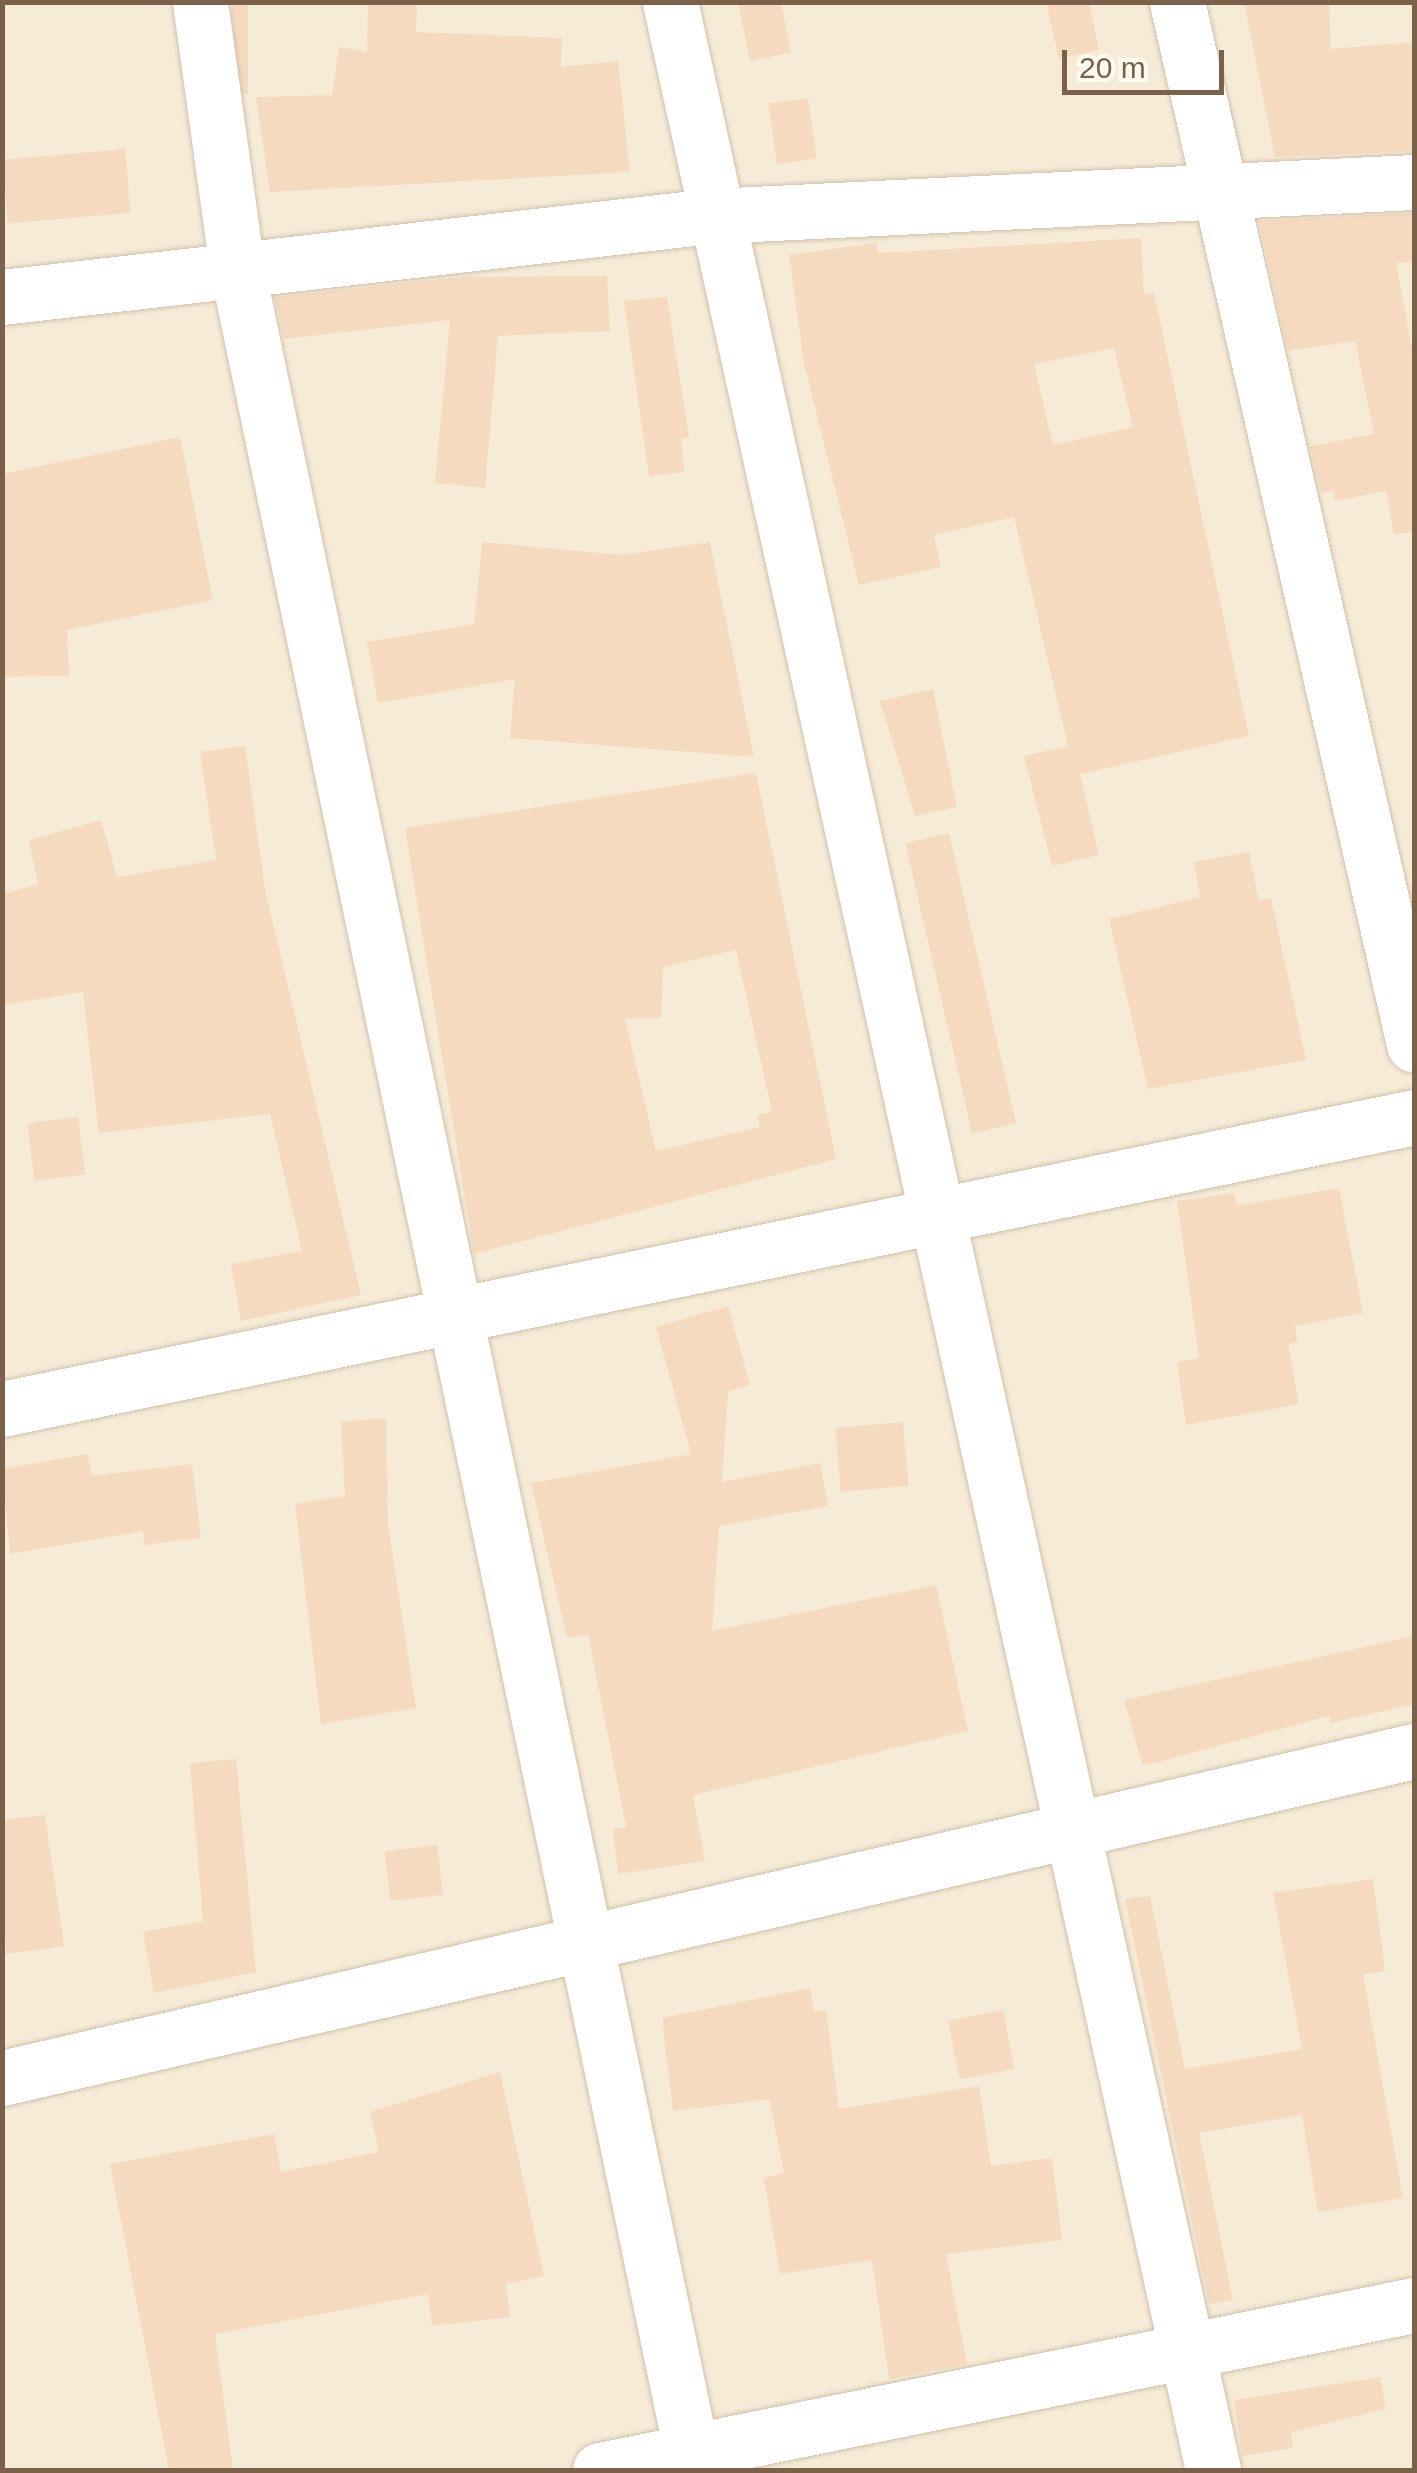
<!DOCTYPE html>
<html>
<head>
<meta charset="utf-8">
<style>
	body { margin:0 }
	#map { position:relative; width:1417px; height:2473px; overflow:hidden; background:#fef8e9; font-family:Helvetica,sans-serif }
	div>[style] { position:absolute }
	.residential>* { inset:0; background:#f6ebd7; transform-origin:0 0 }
	.building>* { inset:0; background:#f5dabf; transform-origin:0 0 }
	.roads { filter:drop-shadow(0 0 2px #d2c1ad) drop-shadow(0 0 2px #d2c1ad) }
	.minor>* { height:55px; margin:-27.5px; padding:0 27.5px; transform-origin:27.5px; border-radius:27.5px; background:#fff }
	.tertiary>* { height:55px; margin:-27.5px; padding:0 27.5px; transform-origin:27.5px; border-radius:27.5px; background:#fff }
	span { translate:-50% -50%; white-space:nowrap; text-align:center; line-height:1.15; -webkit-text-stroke:9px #fffbf1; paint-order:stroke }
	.frame { position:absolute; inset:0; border:5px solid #7b604a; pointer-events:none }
	.scale { position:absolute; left:1062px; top:50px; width:162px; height:45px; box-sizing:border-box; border:5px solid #7b604a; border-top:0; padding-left:12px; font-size:30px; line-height:35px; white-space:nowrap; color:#7b604a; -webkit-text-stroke:8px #fffbf1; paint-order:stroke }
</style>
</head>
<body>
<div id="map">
	<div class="residential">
		<div style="left:3px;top:3px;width:1411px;height:2467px"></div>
	</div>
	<div class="building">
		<div style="left:232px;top:2px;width:16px;height:92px"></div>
		<div style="clip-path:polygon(368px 2px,417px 2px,416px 32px,562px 38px,561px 67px,618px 61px,630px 172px,270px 192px,256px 97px,332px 95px,339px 47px,367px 52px)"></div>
		<div style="clip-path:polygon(738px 2px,781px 2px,791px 53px,750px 61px)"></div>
		<div style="clip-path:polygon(1046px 2px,1089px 2px,1099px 50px,1059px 59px)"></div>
		<div style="clip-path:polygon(1244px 2px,1329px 2px,1331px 49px,1414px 42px,1414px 151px,1275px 157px)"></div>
		<div style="left:808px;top:98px;width:61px;height:40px;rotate:82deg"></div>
		<div style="left:125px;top:149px;width:64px;height:123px;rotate:85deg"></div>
		<div style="clip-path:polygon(1414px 213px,1414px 262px,1396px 263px,1414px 359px,1414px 532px,1394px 534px,1386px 491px,1335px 501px,1333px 491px,1321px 493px,1310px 446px,1374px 434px,1355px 341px,1288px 351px,1259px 221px)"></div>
		<div style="clip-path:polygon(evenodd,1141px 238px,1144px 295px,1154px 293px,1249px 736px,1080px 774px,1099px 855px,1052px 866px,1024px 756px,1068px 746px,1014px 517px,934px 535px,941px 567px,859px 585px,804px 363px,789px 255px,876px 243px,878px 253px,1141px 238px,1114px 348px,1133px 427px,1053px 445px,1034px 364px,1114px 348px)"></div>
		<div style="clip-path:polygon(607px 276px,610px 331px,498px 336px,485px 488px,435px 483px,450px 320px,284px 339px,275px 297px,462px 277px)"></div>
		<div style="clip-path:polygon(667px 297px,689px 437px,681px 438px,684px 472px,649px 476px,624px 301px)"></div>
		<div style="clip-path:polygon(180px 437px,213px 600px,67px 630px,69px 676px,2px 677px,2px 474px)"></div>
		<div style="clip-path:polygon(482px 542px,622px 555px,710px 542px,754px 757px,510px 738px,515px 679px,378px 703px,367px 642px,474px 624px)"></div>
		<div style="clip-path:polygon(933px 689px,957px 807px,915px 816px,880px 701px)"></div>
		<div style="clip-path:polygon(245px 746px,265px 889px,361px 1295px,241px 1321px,231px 1264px,302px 1251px,270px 1114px,99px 1133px,83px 992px,2px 1005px,2px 894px,38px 884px,29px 840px,101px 820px,117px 877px,216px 860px,200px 752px)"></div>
		<div style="clip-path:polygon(evenodd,756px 773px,836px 1159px,474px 1254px,405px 828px,756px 773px,736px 950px,772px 1112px,757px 1115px,760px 1127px,656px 1151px,625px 1018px,661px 1018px,663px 967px,736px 950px)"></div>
		<div style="left:949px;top:833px;width:298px;height:45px;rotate:77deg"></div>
		<div style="clip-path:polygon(1249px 852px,1259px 901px,1271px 898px,1306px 1060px,1148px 1089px,1109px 919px,1200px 897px,1194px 862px)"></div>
		<div style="left:78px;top:1117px;width:58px;height:51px;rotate:83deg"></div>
		<div style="clip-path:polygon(1339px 1188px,1363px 1313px,1295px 1326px,1298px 1342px,1288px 1344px,1299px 1404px,1186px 1425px,1177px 1362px,1199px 1358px,1177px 1201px,1235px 1193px,1237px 1206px)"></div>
		<div style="clip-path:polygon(728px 1306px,750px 1385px,728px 1391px,722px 1482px,820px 1463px,828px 1506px,719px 1526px,712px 1631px,936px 1585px,968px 1731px,693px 1795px,705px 1861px,618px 1874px,613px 1829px,626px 1827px,588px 1634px,567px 1638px,531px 1483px,691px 1454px,656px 1327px)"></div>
		<div style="clip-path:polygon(386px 1418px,388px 1525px,416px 1708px,321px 1724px,295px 1504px,345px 1496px,341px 1422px)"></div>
		<div style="left:903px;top:1422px;width:64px;height:68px;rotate:85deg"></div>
		<div style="clip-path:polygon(88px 1454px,92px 1476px,192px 1464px,201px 1538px,144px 1545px,143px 1531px,10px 1554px,2px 1469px)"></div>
		<div style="clip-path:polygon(1414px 1636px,1414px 1704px,1331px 1723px,1329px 1716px,1143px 1766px,1124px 1700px)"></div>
		<div style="clip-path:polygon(236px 1759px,256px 1972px,154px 1993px,143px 1932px,203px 1921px,190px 1763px)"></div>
		<div style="clip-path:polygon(45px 1815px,64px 1946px,6px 1954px,2px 1820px)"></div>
		<div style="left:437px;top:1845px;width:50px;height:53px;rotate:83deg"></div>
		<div style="clip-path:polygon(1373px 1879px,1385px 1971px,1363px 1974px,1403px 2198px,1318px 2212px,1302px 2115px,1199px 2133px,1233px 2300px,1209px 2304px,1125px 1899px,1150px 1896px,1185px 2069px,1302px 2049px,1273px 1893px)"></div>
		<div style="clip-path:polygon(810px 1988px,814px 2011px,826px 2010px,839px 2109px,979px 2086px,991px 2166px,1052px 2158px,1062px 2240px,946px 2254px,967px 2364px,889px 2379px,872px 2260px,780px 2274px,764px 2178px,784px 2173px,769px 2099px,673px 2111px,662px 2018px)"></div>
		<div style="left:1003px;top:2010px;width:60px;height:56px;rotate:79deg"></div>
		<div style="clip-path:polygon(500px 2072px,544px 2276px,506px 2284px,510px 2317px,432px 2326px,428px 2294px,215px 2334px,233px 2470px,169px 2470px,110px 2164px,274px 2134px,281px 2172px,379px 2152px,370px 2112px)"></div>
		<div style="clip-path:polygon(1380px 2377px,1386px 2409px,1291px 2432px,1293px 2448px,1242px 2456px,1234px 2400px)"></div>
	</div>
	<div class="roads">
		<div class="minor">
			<div style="left:200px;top:2px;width:269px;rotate:82.1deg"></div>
			<div style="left:237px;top:268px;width:2249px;rotate:78.25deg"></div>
			<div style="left:670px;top:2px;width:2527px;rotate:77.59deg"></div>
			<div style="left:1177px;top:2px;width:1069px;rotate:77.19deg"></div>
			<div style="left:2px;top:297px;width:714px;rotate:-6.52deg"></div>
			<div style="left:711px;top:216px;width:704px;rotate:-2.77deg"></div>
			<div style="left:2px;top:1409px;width:1442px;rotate:-11.68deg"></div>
			<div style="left:600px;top:2470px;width:831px;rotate:-11.46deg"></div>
		</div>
		<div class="tertiary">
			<div style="left:2px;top:2078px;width:1449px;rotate:-13.04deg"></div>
		</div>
	</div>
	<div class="frame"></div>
	<div class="scale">20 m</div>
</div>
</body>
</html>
